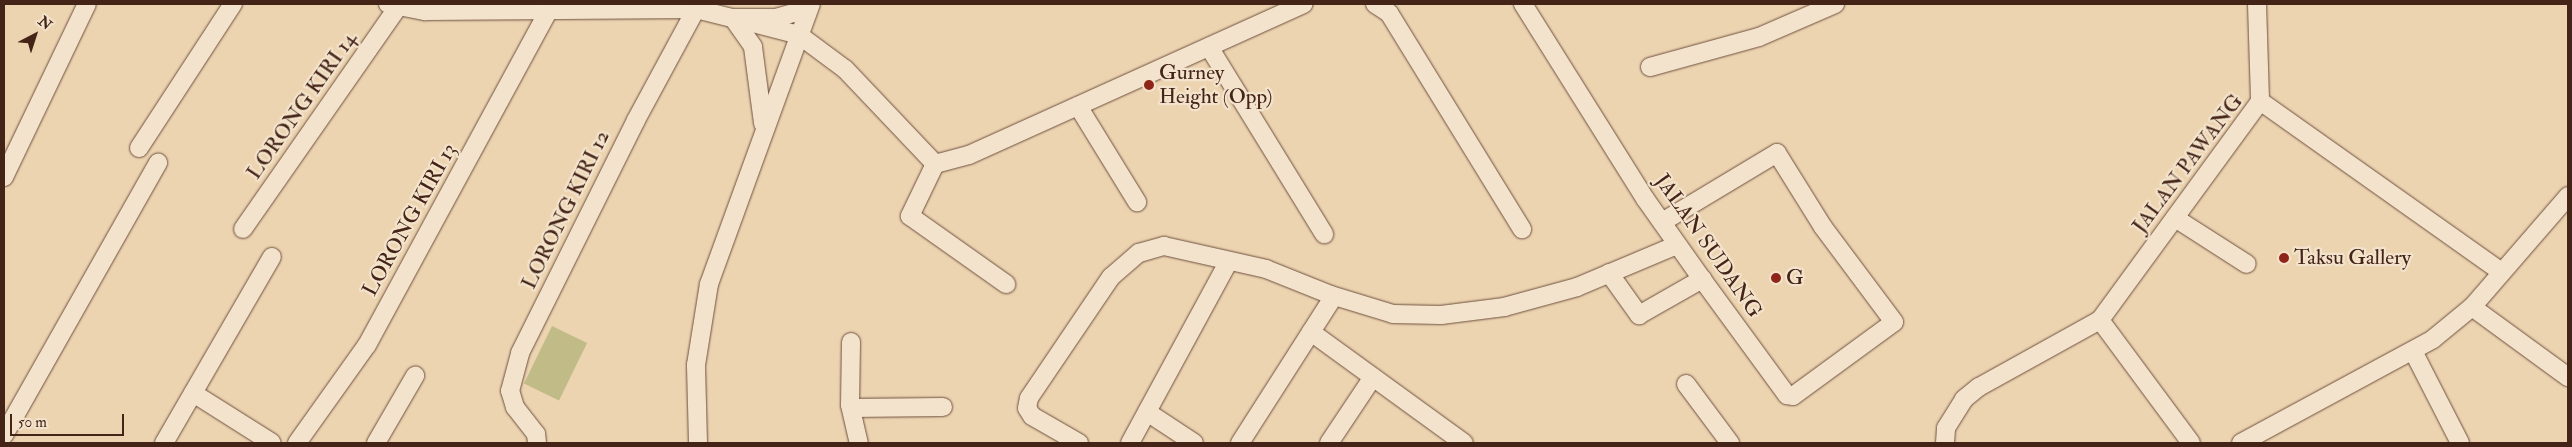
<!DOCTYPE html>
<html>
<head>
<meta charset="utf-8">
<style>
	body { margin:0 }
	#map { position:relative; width:2572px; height:447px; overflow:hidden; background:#edd4b1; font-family:"IM FELL Double Pica",serif }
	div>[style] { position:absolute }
	.green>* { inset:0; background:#c0bb87; transform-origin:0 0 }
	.roads { filter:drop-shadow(0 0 1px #6e503e) drop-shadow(0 0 1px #6e503e) }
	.minor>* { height:18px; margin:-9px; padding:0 9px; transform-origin:9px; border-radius:9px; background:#f3e3cc }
	.dots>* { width:14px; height:14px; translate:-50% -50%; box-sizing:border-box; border:2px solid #f3e3cc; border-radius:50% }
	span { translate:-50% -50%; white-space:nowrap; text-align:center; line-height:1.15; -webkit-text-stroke:4.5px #f3e3cc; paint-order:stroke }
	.poi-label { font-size:21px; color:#442417 }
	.left { translate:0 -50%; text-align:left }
	.street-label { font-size:21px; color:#442417 }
	.frame { position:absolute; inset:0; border:5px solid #442417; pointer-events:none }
	.north { position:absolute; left:10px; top:10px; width:50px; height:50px; -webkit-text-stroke:4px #f3e3cc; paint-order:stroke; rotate:40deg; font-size:14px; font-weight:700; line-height:20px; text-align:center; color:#442417 }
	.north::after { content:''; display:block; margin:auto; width:18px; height:22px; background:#442417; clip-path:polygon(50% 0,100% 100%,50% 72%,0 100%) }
	.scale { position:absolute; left:10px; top:414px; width:114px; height:22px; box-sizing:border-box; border:2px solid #442417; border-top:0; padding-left:6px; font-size:15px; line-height:18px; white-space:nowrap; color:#442417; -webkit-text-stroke:4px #f3e3cc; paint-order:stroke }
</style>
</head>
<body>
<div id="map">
	<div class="green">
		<div style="left:552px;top:326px;width:39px;height:64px;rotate:26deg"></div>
	</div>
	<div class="roads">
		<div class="minor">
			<div style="left:388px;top:4px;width:38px;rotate:11deg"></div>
			<div style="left:425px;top:11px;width:271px;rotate:-0.4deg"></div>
			<div style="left:696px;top:9px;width:38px;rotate:14deg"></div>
			<div style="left:733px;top:18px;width:43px"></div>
			<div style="left:776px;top:18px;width:22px;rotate:-16deg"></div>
			<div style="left:797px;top:12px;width:14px;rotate:-36deg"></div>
			<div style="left:1375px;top:4px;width:17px;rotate:33deg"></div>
			<div style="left:1389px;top:13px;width:254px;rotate:58.4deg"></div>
			<div style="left:1523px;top:4px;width:231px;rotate:57.9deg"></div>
			<div style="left:1646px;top:200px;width:97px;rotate:54.7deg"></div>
			<div style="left:1702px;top:279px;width:144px;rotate:53.8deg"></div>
			<div style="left:1787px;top:395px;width:6px;rotate:9deg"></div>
			<div style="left:1793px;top:396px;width:125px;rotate:-36.2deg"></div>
			<div style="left:1894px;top:322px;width:119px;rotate:-126.8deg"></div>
			<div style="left:1823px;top:227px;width:87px;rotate:-121.9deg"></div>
			<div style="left:1777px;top:153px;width:134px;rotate:149deg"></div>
			<div style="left:2257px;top:4px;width:97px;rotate:88.2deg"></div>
			<div style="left:733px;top:18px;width:35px;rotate:55deg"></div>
			<div style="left:753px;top:47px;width:77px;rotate:82.5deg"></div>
			<div style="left:757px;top:24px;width:43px;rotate:14.7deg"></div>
			<div style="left:799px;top:35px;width:57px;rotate:36.5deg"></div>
			<div style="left:845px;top:69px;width:131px;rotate:46.5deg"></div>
			<div style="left:1209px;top:47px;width:220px;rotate:58.4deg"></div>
			<div style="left:1650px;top:67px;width:113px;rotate:-15.4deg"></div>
			<div style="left:1759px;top:37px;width:83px;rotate:-23.5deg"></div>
			<div style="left:2260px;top:101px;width:294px;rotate:35.3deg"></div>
			<div style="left:1078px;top:106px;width:113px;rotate:58.4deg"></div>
			<div style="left:139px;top:148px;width:172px;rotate:-56.9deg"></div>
			<div style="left:935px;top:164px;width:35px;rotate:-15deg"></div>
			<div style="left:969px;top:155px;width:367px;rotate:-24.3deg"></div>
			<div style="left:935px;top:164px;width:58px;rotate:115.7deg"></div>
			<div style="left:910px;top:216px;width:118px;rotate:35.3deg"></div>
			<div style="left:4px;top:177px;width:192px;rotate:-64.4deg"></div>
			<div style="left:2175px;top:218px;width:85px;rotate:32.6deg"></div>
			<div style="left:243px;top:229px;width:269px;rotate:-55.1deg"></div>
			<div style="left:1609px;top:273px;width:52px;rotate:54.5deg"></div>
			<div style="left:1639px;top:315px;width:73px;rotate:-29.7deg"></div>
			<div style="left:2472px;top:307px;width:119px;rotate:36.1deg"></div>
			<div style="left:2100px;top:320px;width:153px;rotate:53.5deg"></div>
			<div style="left:1311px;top:332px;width:189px;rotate:36deg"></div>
			<div style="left:851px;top:342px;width:63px;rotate:90.9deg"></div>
			<div style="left:850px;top:405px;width:39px;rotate:77deg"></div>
			<div style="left:2413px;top:351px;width:103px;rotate:62.9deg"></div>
			<div style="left:1686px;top:384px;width:74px;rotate:53.3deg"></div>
			<div style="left:193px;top:393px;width:93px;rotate:32.3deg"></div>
			<div style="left:851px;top:408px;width:92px;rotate:-0.6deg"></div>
			<div style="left:1147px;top:412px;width:56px;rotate:33.4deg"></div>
			<div style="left:4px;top:435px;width:313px;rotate:-60.5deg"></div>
			<div style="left:164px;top:443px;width:215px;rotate:-59.9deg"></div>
			<div style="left:297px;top:443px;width:120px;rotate:-54.5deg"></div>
			<div style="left:367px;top:345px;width:381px;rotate:-61.5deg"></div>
			<div style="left:376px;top:443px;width:78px;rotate:-59.8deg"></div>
			<div style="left:537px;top:443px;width:9px;rotate:-96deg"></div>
			<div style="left:536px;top:434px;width:34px;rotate:-128deg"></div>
			<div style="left:515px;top:407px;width:17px;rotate:-107deg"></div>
			<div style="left:510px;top:391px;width:39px;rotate:-75deg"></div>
			<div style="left:520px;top:353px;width:260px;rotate:-63.5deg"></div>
			<div style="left:636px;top:120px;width:126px;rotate:-61.6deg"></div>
			<div style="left:698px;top:443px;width:78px;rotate:-91.5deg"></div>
			<div style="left:696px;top:365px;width:82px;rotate:-80.9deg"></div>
			<div style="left:709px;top:284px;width:298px;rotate:-70deg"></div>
			<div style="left:1079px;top:443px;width:54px;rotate:-150.1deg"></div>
			<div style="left:1032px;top:416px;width:9px;rotate:-122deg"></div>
			<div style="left:1027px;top:408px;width:10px;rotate:-79deg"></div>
			<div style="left:1029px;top:398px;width:146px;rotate:-55.9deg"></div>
			<div style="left:1111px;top:277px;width:37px;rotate:-41deg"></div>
			<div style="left:1139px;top:253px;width:26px;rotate:-16deg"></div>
			<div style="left:1164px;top:246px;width:105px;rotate:12.7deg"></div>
			<div style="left:1266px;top:269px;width:70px;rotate:21.8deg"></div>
			<div style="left:1331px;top:295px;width:65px;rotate:17deg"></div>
			<div style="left:1393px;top:314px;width:48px;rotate:1.2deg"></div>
			<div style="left:1441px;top:315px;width:64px;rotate:-7.2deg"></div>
			<div style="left:1504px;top:307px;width:76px;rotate:-15.3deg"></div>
			<div style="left:1577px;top:287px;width:108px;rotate:-22.8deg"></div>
			<div style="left:1130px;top:443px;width:207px;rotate:-61.5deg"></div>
			<div style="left:1240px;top:443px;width:174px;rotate:-57.4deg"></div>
			<div style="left:1329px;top:443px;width:79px;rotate:-56.3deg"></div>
			<div style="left:1945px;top:443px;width:15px;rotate:-86deg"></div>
			<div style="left:1946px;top:428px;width:34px;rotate:-58deg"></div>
			<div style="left:1964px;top:399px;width:19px;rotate:-39deg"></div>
			<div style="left:1979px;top:387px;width:138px;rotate:-29deg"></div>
			<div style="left:2100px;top:320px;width:271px;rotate:-53.8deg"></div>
			<div style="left:2241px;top:443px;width:218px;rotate:-28.4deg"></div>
			<div style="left:2433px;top:339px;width:50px;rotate:-39.4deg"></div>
			<div style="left:2472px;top:307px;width:147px;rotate:-49.1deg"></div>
		</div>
	</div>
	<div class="dots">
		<div style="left:1149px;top:85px;background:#8f2418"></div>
		<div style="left:2284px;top:258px;background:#8f2418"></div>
		<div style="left:1776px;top:278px;background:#8f2418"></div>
	</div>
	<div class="poi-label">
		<span class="left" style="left:1159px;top:85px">Gurney<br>Height (Opp)</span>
		<span class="left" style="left:2294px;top:258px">Taksu Gallery</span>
		<span class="left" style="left:1786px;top:278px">G</span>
	</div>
	<div class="street-label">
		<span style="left:302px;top:106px;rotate:-55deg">LORONG KIRI 14</span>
		<span style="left:2188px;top:164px;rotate:-53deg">JALAN PAWANG</span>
		<span style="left:566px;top:210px;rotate:-64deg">LORONG KIRI 12</span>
		<span style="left:410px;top:220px;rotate:-61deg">LORONG KIRI 13</span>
		<span style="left:1708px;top:246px;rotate:55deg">JALAN SUDANG</span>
	</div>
	<div class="frame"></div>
	<div class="north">N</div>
	<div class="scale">50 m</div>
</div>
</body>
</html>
